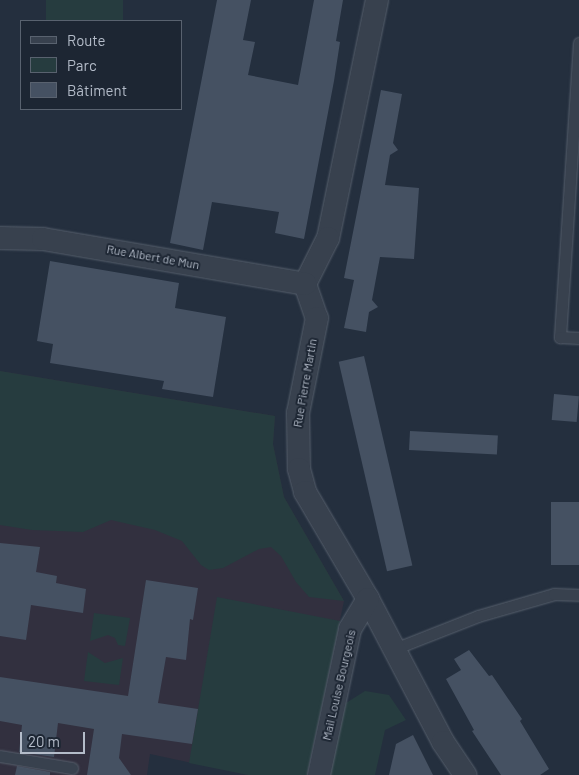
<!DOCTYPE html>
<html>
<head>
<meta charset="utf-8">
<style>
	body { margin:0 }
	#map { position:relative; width:579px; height:775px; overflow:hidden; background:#242f3e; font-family:Barlow,sans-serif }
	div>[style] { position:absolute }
	.medical>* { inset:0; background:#32303f }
	.green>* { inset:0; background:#263c3f; transform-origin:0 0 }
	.building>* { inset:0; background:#455162; transform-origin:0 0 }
	.roads { filter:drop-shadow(0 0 1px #565f6c) drop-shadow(0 0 1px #565f6c) }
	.lane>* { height:11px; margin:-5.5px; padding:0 5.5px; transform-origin:5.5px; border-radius:5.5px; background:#38414e }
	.street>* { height:22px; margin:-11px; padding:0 11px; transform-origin:11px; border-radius:11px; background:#38414e }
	span { translate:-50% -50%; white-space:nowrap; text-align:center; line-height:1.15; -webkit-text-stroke:4px #1d2633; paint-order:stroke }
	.street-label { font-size:12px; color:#b4bcc9 }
	.legend { position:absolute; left:20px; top:20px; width:162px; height:90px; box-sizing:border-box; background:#1d2633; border:1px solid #59626f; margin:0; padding:6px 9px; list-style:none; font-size:15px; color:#b4bcc9 }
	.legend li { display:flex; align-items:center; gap:10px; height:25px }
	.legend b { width:25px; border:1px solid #59626f }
	.scale { position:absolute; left:20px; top:732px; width:65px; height:22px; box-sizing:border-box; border:2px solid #b4bcc9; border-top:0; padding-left:6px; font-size:15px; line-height:18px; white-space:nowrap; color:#b4bcc9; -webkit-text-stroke:4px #1d2633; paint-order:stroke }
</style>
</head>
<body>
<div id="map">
	<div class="medical">
		<div style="clip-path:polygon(0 371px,275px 416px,273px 444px,284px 497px,344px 601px,307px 775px,248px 775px,150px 754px,147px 775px,0 775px)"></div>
	</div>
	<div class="green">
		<div style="left:46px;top:0;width:77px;height:21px"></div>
		<div style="clip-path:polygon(0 371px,275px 416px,273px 444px,284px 497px,344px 601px,309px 597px,296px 582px,281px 556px,271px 547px,259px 549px,223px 568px,209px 570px,201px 565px,182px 541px,155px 530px,111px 520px,83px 532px,32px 530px,0 525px)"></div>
		<div style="clip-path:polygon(217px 597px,340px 621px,307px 775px,248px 775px,189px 763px)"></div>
		<div style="clip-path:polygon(94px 613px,130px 618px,125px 646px,118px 645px,115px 638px,108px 635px,90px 641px)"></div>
		<div style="clip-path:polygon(88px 652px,105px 663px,123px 658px,119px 685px,84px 681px)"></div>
		<div style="clip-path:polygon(365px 691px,389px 695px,406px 720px,385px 730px,375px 775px,326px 775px,346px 703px)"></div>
	</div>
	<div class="building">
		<div style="clip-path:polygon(217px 0,251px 0,243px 40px,255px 42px,248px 75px,298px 85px,314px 0,343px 0,336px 41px,340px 42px,334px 81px,304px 239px,275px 233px,279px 212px,212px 202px,203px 250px,170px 243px)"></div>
		<div style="clip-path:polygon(381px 90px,402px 94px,393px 143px,398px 150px,390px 155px,385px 185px,419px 188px,414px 259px,380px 257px,372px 300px,378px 307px,369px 312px,366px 332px,344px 328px,354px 280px,344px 278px)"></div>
		<div style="clip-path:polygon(50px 261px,179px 283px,175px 308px,226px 317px,213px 397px,162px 389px,164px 381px,50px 363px,53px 344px,37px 341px)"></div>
		<div style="left:364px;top:356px;width:215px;height:26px;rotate:77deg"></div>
		<div style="left:554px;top:394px;width:25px;height:26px;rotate:5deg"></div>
		<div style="left:410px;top:431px;width:88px;height:19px;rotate:3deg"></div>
		<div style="left:551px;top:502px;width:28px;height:63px"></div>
		<div style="clip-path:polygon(0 543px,40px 547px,36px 572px,57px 576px,56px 583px,86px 589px,83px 613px,31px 605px,26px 640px,0 636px)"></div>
		<div style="clip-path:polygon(146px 580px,198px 588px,193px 620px,190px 619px,186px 660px,166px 657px,158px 703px,198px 709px,192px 744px,122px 734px,119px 758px,131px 775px,87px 775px,94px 729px,58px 723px,54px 757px,19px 752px,22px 725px,0 721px,0 677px,128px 696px)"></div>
		<div style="clip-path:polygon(469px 650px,489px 676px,492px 675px,522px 719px,520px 721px,549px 769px,540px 775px,501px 775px,472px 731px,474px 730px,446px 679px,461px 670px,454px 659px)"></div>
		<div style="clip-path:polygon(413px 735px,433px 775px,389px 775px,396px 744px)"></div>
		<div style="clip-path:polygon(17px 766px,50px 772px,50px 775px,15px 775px)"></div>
	</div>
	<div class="roads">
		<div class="lane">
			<div style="left:579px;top:43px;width:295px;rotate:93.7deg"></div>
			<div style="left:560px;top:337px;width:19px;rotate:3deg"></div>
			<div style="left:394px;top:649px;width:90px;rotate:-21.4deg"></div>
			<div style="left:478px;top:616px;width:79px;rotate:-16.1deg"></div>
			<div style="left:554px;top:594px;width:25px;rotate:2deg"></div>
			<div style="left:0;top:756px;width:73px;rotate:9.5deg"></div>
		</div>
		<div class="street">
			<div style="left:377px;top:0;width:243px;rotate:101.6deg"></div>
			<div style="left:328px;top:238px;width:51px;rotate:116.6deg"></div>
			<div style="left:305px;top:284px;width:36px;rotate:71deg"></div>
			<div style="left:317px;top:318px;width:97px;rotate:101.3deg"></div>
			<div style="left:298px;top:413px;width:56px;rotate:89deg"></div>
			<div style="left:299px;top:469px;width:24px;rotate:75deg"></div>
			<div style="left:305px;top:492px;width:124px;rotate:59.5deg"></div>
			<div style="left:368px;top:599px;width:161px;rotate:62.3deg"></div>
			<div style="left:443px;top:742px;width:40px;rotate:56deg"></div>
			<div style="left:0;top:238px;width:43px;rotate:1.3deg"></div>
			<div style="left:43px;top:239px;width:266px;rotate:9.7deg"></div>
			<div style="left:319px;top:775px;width:149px;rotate:-78deg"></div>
			<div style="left:350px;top:629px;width:35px;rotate:-59deg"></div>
		</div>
	</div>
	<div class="street-label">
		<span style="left:153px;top:257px;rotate:10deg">Rue Albert de Mun</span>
		<span style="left:305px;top:383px;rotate:-80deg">Rue Pierre Martin</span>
		<span style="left:339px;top:685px;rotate:-77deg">Mail Louise Bourgeois</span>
	</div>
	<ul class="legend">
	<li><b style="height:6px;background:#38414e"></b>Route</li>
	<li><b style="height:14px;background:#263c3f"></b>Parc</li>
	<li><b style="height:14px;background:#455162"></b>Bâtiment</li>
	</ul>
	<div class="scale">20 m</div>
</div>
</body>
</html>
